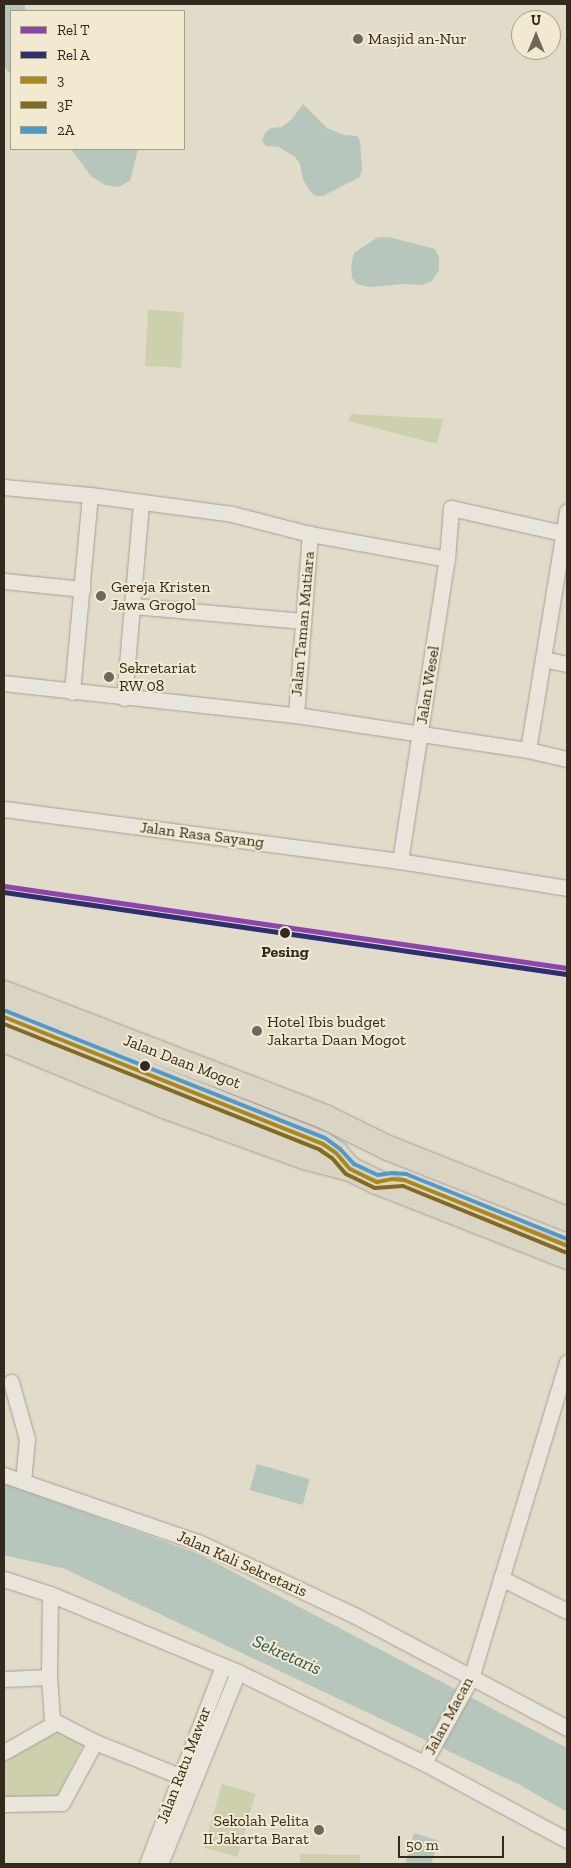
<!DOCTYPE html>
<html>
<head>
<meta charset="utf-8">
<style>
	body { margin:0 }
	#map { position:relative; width:571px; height:1868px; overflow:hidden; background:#e1dbca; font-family:"Zilla Slab",serif }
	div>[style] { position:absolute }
	.green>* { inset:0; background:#ced0ad; transform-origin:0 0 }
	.water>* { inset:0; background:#b6c6bd; transform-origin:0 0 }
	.roads { filter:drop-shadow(0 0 1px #a6a094) drop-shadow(0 0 1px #a6a094) }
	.minor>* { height:15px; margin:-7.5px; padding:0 7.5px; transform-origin:7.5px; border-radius:7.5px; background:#eae5db }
	.trunk>* { height:24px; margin:-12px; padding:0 12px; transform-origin:12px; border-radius:12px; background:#dad4c4 }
	.bus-1>* { height:4px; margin:-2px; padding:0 2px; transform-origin:2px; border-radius:2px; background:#ab8818 }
	.bus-2>* { height:4px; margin:-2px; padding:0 2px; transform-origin:2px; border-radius:2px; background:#826a20 }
	.bus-3>* { height:4px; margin:-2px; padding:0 2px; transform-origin:2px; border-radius:2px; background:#4d9ad0 }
	.rail-1>* { height:5px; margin:-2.5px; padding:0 2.5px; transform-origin:2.5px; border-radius:2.5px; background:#8e44ad }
	.rail-2>* { height:5px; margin:-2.5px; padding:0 2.5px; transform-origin:2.5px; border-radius:2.5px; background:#2e2f70 }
	.dots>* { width:14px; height:14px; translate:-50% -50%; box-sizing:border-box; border:2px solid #f2ead0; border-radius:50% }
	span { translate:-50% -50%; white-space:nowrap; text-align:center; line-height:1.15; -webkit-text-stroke:4px #f2ead0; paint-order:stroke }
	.poi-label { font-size:16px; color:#33291d }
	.left { translate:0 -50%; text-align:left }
	.right { translate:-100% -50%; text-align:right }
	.street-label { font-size:16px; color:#33291d }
	.stop-label { font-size:16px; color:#33291d; font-weight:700 }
	.water-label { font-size:18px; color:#2d5251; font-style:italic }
	.frame { position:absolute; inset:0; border:5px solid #33291d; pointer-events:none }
	.legend { position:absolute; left:10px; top:10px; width:175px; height:140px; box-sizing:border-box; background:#f2ead0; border:1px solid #a69d88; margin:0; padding:6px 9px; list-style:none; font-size:15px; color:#33291d }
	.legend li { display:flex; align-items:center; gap:10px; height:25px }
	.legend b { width:25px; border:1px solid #a69d88 }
	.north { position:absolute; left:511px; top:10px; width:50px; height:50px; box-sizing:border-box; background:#f2ead0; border:1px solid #a69d88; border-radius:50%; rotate:0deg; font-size:14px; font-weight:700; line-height:20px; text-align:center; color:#33291d }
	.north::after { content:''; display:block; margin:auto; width:18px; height:22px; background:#70675a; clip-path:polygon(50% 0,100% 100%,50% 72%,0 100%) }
	.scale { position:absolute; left:398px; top:1836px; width:106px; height:22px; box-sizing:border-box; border:2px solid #33291d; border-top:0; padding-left:6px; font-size:15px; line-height:18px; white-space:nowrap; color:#33291d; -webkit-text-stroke:4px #f2ead0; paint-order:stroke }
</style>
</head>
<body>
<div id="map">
	<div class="green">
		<div style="left:148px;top:310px;width:36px;height:56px;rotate:3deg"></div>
		<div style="clip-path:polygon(351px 414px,443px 419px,437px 444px,349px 421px)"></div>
		<div style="clip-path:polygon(55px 1731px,84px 1743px,56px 1799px,4px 1800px,4px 1759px)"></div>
		<div style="left:222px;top:1784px;width:35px;height:66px;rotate:16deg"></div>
		<div style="left:300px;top:1854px;width:60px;height:10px;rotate:1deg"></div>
	</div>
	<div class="water">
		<div style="clip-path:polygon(4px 4px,25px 4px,25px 11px,11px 11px,11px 73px,7px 71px,4px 64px)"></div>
		<div style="clip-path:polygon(303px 104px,327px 128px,344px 135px,357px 136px,360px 141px,362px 169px,360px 177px,323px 196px,315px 196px,310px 191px,303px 180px,300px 164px,295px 157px,279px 147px,266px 146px,262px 141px,265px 133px,271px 128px,282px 127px,292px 119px)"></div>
		<div style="clip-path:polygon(71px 149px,138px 149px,130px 181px,118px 187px,105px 185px,91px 176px)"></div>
		<div style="clip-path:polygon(378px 237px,389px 237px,435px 249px,439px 257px,439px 270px,432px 281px,421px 285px,403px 284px,369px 287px,357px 284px,352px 278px,351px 265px,354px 253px)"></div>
		<div style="left:257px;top:1464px;width:55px;height:27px;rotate:16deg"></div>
		<div style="clip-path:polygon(4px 1483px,199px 1554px,567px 1748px,567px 1812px,520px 1785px,65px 1569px,4px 1555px)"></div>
		<div style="clip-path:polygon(414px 1833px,439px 1841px,431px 1864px,405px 1864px)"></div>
	</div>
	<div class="roads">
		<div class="minor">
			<div style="left:4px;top:487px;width:86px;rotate:5.3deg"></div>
			<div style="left:90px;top:495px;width:143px;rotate:7.6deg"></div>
			<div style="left:232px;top:514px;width:81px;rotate:14.4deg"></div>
			<div style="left:310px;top:534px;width:139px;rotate:10.3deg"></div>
			<div style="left:4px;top:581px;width:79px;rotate:5.8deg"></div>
			<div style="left:133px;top:606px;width:171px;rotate:5deg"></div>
			<div style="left:543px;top:659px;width:25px;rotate:12deg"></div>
			<div style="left:4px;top:683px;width:294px;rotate:6.3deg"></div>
			<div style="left:296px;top:715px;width:235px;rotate:8.6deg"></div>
			<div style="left:528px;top:750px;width:40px;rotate:13deg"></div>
			<div style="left:72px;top:692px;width:198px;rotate:-84.8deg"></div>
			<div style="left:124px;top:698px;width:197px;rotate:-85deg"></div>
			<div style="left:296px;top:715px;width:182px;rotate:-85.6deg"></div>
			<div style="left:528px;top:750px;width:242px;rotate:-80.7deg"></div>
			<div style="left:4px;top:809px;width:399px;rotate:7.5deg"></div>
			<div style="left:400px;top:861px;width:169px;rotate:9.2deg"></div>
			<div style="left:400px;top:861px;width:306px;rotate:-81.2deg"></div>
			<div style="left:447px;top:559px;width:51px;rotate:-85.5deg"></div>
			<div style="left:451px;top:508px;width:119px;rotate:12.6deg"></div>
			<div style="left:11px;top:1382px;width:59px;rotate:74.3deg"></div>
			<div style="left:27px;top:1439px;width:42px;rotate:95.4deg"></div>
			<div style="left:4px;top:1475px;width:205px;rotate:19.1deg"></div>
			<div style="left:198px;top:1542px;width:172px;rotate:25.1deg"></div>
			<div style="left:354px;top:1615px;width:241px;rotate:27.9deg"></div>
			<div style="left:501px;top:1578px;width:74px;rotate:26.6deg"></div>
			<div style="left:4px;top:1579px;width:48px;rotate:18.1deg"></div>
			<div style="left:50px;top:1594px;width:204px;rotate:22.5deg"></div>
			<div style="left:238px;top:1672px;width:207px;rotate:26.1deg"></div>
			<div style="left:424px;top:1763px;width:162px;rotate:28.3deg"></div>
			<div style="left:50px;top:1594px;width:83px;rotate:90.7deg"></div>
			<div style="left:49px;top:1677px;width:43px;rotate:86deg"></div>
			<div style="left:52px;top:1720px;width:48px;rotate:27.1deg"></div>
			<div style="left:95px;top:1742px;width:105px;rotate:21.9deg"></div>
			<div style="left:4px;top:1679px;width:45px;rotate:-2.5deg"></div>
			<div style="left:4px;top:1752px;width:59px;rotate:-29.6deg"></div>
			<div style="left:424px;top:1763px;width:97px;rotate:-61.1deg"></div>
			<div style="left:471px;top:1678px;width:330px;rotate:-73.1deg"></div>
			<div style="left:4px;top:1804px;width:58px;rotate:-1deg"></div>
			<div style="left:62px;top:1803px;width:69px;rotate:-61.6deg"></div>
			<div style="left:147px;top:1864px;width:212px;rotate:-69deg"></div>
			<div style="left:160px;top:1864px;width:207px;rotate:-67.9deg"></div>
		</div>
		<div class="trunk">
			<div style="left:4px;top:993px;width:344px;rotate:21.1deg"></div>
			<div style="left:325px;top:1117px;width:70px;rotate:26.2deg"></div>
			<div style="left:388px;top:1148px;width:193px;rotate:21.6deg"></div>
			<div style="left:4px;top:1017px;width:343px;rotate:21.7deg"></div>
			<div style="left:323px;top:1144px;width:16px;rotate:35deg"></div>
			<div style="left:336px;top:1153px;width:20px;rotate:49deg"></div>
			<div style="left:4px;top:1040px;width:173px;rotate:22.4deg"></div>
			<div style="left:164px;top:1106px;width:149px;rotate:20deg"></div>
			<div style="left:304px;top:1157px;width:48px;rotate:14.6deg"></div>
			<div style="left:350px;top:1169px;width:30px;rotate:26deg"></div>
			<div style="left:377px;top:1182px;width:204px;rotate:21.5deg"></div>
		</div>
	</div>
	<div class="bus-1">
		<div style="left:4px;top:1017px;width:343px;rotate:21.7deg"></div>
		<div style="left:323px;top:1144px;width:16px;rotate:35deg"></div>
		<div style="left:336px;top:1153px;width:21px;rotate:49deg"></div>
		<div style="left:350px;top:1169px;width:30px;rotate:26deg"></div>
		<div style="left:377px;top:1182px;width:15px;rotate:-11deg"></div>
		<div style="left:392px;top:1179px;width:12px;rotate:5deg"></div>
		<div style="left:404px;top:1180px;width:176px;rotate:22deg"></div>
	</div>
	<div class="bus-2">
		<div style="left:4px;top:1024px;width:340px;rotate:21.7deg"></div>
		<div style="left:320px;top:1150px;width:14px;rotate:34deg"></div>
		<div style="left:332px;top:1158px;width:21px;rotate:49deg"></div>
		<div style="left:346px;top:1174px;width:32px;rotate:26deg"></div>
		<div style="left:375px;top:1188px;width:28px;rotate:-4deg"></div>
		<div style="left:403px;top:1186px;width:175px;rotate:22.2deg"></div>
	</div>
	<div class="bus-3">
		<div style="left:6px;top:1011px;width:343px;rotate:21.7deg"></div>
		<div style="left:325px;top:1138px;width:19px;rotate:36deg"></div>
		<div style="left:340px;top:1149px;width:21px;rotate:47deg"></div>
		<div style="left:354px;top:1164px;width:26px;rotate:25deg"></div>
		<div style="left:378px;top:1175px;width:14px;rotate:-8deg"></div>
		<div style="left:392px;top:1173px;width:14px;rotate:4deg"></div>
		<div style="left:406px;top:1174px;width:174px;rotate:22deg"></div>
	</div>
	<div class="rail-1">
		<div style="left:4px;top:886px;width:569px;rotate:8.29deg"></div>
	</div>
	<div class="rail-2">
		<div style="left:4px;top:892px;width:568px;rotate:8.3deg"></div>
	</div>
	<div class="dots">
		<div style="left:358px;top:39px;background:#70675a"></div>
		<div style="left:101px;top:596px;background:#70675a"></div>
		<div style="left:109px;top:677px;background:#70675a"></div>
		<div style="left:285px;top:933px;background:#33291d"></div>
		<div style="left:257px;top:1031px;background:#70675a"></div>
		<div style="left:145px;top:1066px;background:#33291d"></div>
		<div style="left:319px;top:1830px;background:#70675a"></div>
	</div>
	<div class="poi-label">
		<span class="left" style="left:368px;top:39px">Masjid an-Nur</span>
		<span class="left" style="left:111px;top:596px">Gereja Kristen<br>Jawa Grogol</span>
		<span class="left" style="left:119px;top:677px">Sekretariat<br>RW 08</span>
		<span class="left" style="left:267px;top:1031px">Hotel Ibis budget<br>Jakarta Daan Mogot</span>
		<span class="right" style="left:309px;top:1830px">Sekolah Pelita<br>II Jakarta Barat</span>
	</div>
	<div class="street-label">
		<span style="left:303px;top:624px;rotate:-85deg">Jalan Taman Mutiara</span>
		<span style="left:428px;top:685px;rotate:-81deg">Jalan Wesel</span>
		<span style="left:202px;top:835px;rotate:7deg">Jalan Rasa Sayang</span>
		<span style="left:182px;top:1062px;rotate:21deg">Jalan Daan Mogot</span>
		<span style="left:242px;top:1564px;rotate:24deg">Jalan Kali Sekretaris</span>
		<span style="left:449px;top:1716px;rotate:-62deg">Jalan Macan</span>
		<span style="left:184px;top:1765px;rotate:-69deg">Jalan Ratu Mawar</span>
	</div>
	<div class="stop-label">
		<span style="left:285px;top:952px">Pesing</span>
	</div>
	<div class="water-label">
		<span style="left:287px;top:1655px;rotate:24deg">Sekretaris</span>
	</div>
	<div class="frame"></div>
	<ul class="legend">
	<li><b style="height:6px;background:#8e44ad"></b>Rel T</li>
	<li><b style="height:6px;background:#2e2f70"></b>Rel A</li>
	<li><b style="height:6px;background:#ab8818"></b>3</li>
	<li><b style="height:6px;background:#826a20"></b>3F</li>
	<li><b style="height:6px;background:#4d9ad0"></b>2A</li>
	</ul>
	<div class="north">U</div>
	<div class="scale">50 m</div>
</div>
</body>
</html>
